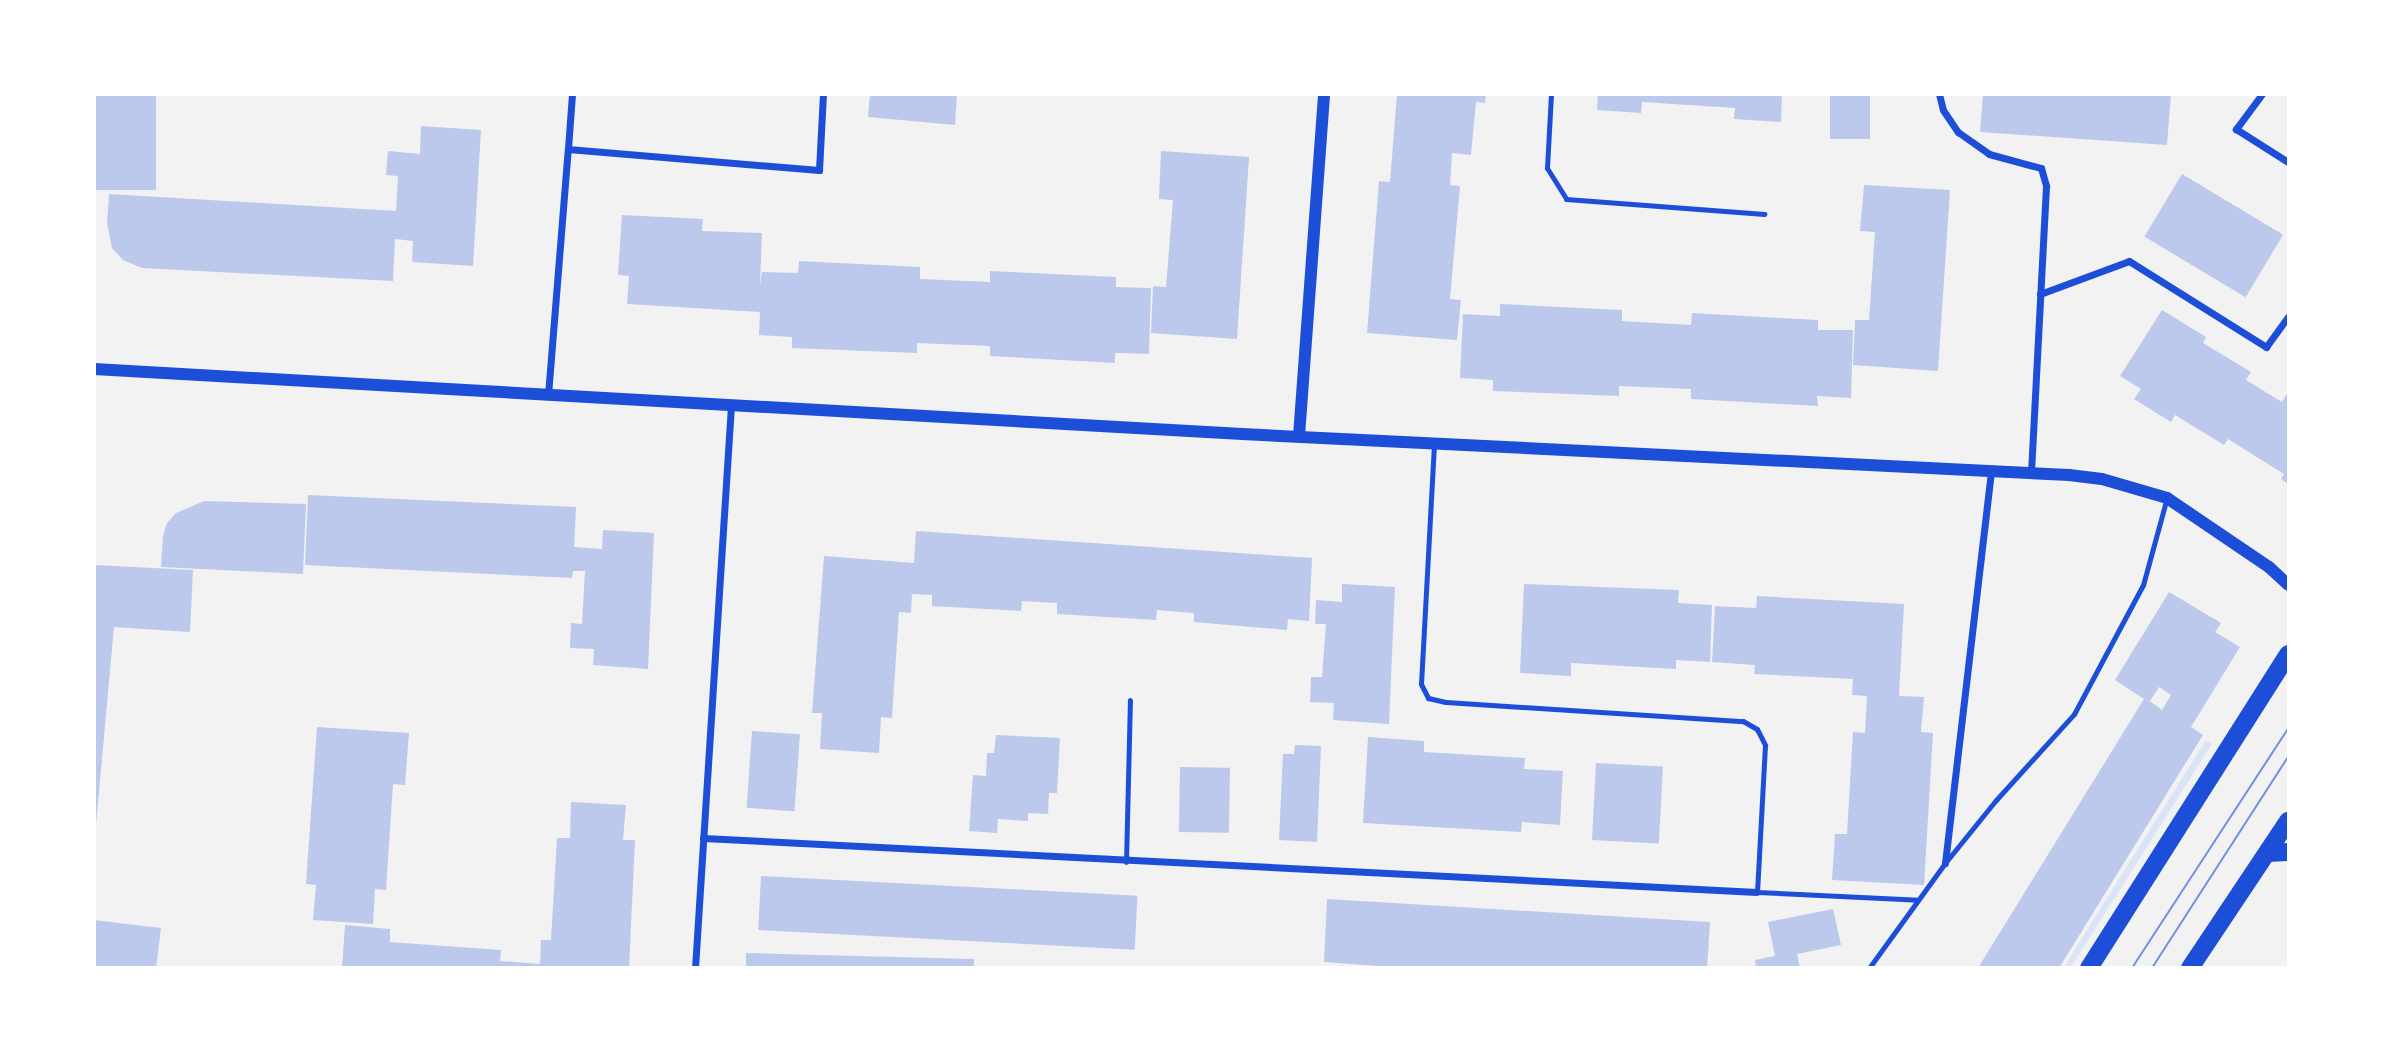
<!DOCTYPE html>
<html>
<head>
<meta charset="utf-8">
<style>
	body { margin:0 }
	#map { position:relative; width:2383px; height:1062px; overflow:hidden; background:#f2f2f2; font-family:Manrope,sans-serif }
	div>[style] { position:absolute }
	.green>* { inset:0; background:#dbe4f7 }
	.building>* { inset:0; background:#bdc9ec; transform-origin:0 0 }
	.service>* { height:5px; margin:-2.5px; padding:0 2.5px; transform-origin:2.5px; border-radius:2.5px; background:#1d4ed8 }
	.minor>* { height:7px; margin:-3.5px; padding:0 3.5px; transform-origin:3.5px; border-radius:3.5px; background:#1d4ed8 }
	.tertiary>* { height:12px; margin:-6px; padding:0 6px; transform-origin:6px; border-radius:6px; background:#1d4ed8 }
	.primary>* { height:18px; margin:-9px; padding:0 9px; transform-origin:9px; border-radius:9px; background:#1d4ed8 }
	.tram>* { height:2px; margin:-1px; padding:0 1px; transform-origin:1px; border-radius:1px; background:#7290e2 }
	span { translate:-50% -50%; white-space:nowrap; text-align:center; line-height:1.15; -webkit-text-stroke:6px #fff; paint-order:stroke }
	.frame { position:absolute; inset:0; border:96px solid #fff; pointer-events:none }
</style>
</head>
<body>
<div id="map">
	<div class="green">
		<div style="clip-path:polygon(2206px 740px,2212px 744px,2071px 967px,2064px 967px)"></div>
	</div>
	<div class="building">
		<div style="left:94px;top:94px;width:62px;height:96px"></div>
		<div style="clip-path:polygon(870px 94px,957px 94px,955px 125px,868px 117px)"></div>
		<div style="clip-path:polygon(1397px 94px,1486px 94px,1485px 103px,1476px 102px,1471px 155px,1452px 153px,1450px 185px,1460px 186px,1450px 299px,1461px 300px,1457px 340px,1367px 333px,1379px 181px,1390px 182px)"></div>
		<div style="clip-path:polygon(1598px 94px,1782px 94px,1781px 122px,1734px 119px,1735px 108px,1642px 102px,1641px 113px,1597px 110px)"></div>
		<div style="left:1830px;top:94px;width:40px;height:45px"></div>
		<div style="clip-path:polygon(1983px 94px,2171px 94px,2167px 145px,1980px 132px)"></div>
		<div style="clip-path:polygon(421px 126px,481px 130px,473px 266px,412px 262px,413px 241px,395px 239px,393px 281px,142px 268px,123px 260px,112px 248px,107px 223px,109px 194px,396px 211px,398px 176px,386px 175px,388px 151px,420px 154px)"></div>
		<div style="clip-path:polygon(1161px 151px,1249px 157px,1237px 339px,1151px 333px,1153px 286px,1166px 287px,1173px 200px,1159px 199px)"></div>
		<div style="left:2182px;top:174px;width:118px;height:73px;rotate:31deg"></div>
		<div style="clip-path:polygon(1864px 185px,1950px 190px,1938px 371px,1853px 365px,1855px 320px,1869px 320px,1875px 232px,1860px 231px)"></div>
		<div style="clip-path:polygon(622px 215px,703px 219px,702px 231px,762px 233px,760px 285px,762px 272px,798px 273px,799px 261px,920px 267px,920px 279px,990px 282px,990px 271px,1116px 277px,1116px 287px,1151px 288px,1149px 354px,1115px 353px,1115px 363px,990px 356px,990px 346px,917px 343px,917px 353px,792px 348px,792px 337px,759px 335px,760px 312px,627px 304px,629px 276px,618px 275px)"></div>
		<div style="clip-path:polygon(1500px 304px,1622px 310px,1622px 321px,1691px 325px,1692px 313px,1818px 320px,1818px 330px,1853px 330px,1851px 398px,1817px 396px,1818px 406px,1691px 399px,1691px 389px,1619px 386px,1619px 396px,1493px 391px,1493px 380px,1460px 378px,1463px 314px,1500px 316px)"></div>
		<div style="clip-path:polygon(2162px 310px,2206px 337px,2203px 343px,2251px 372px,2246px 380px,2282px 402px,2288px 392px,2288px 484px,2281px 479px,2284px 474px,2228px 439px,2224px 445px,2175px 415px,2171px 422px,2134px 399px,2141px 389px,2120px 376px)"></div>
		<div style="clip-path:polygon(308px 495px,576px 507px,574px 547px,602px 549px,603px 530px,654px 533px,648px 669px,593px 665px,594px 649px,570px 648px,571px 623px,582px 624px,585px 571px,573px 571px,572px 578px,305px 565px)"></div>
		<div style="clip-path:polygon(204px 501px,306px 504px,303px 574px,161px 567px,163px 536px,167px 523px,176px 513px)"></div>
		<div style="clip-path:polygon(916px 531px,1312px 558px,1309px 621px,1288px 619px,1287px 630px,1194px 622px,1194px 613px,1157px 610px,1156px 620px,1057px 614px,1057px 603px,1022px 601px,1021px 611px,932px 606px,932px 595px,912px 594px,911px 613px,899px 612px,892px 718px,881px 717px,879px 753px,820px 749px,822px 713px,812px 713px,824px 556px,914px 563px)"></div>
		<div style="clip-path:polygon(94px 565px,193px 570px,190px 632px,114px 627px,96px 825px)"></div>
		<div style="clip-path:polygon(1342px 584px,1395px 587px,1389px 724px,1333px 720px,1334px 703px,1310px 702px,1311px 677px,1322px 677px,1326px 624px,1315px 624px,1316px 600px,1342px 602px)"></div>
		<div style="clip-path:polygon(1524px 584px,1679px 590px,1678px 603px,1712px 605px,1710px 662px,1676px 660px,1676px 669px,1571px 663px,1571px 676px,1520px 673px)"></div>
		<div style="clip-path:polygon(evenodd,2169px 592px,2221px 623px,2215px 632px,2240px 647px,2191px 727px,2203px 735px,2059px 968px,1978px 968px,2144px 699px,2115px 680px,2169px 592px,2159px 687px,2171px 695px,2162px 710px,2150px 701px,2159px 687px)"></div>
		<div style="clip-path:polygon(1757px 596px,1904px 604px,1899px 696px,1924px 697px,1921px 732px,1933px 733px,1924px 885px,1832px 880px,1835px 834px,1847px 834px,1853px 732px,1865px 733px,1867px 696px,1852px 695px,1853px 679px,1754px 674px,1755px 665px,1712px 662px,1715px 606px,1756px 608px)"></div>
		<div style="clip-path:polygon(317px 727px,409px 733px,405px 785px,393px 784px,386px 890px,375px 889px,373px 924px,313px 920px,316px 885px,306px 884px)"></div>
		<div style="left:752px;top:731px;width:48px;height:77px;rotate:4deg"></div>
		<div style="clip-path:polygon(996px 735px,1060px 738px,1057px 793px,1049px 793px,1048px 814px,1028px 813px,1028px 821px,998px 819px,997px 833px,969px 831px,973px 775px,986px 776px,987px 753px,994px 753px)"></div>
		<div style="clip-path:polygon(1368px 737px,1424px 741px,1424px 752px,1525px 758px,1524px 769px,1563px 771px,1560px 825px,1522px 822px,1521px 832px,1363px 823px)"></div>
		<div style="clip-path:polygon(1295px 745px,1321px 746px,1317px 842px,1279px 840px,1283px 754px,1294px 754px)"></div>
		<div style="left:1596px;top:763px;width:67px;height:77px;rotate:3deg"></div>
		<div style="left:1180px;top:767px;width:50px;height:65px;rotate:1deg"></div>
		<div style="clip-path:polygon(571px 802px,626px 805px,623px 840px,635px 840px,629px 968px,342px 968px,345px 925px,390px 929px,390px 942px,501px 950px,500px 961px,540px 964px,541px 940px,551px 940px,557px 838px,570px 838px)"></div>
		<div style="left:761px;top:876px;width:377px;height:54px;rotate:3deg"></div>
		<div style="clip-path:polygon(1327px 899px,1710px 922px,1707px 968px,1405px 968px,1324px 962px)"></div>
		<div style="clip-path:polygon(1833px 909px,1841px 945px,1797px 954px,1800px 968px,1756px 968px,1755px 960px,1775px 956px,1768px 922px)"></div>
		<div style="clip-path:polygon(94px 920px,161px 928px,156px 968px,94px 968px)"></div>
		<div style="clip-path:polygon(746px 953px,974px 959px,974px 968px,746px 968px)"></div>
	</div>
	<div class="service">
		<div style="left:1551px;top:94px;width:74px;rotate:93.1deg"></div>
		<div style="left:1547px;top:168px;width:36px;rotate:58deg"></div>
		<div style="left:1566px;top:199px;width:199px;rotate:4.3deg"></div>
		<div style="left:1434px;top:444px;width:240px;rotate:93.1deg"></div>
		<div style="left:1421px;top:684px;width:16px;rotate:63deg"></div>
		<div style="left:1428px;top:698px;width:18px;rotate:13deg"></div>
		<div style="left:1446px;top:702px;width:298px;rotate:3.7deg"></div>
		<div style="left:1743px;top:721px;width:16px;rotate:30deg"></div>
		<div style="left:1757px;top:729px;width:18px;rotate:63deg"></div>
		<div style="left:1765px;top:745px;width:147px;rotate:93.1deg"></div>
		<div style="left:1757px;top:892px;width:161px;rotate:2.8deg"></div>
		<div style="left:1126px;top:862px;width:162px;rotate:-88.6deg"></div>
		<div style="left:1869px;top:968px;width:130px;rotate:-54.1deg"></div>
		<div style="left:1945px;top:863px;width:81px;rotate:-51deg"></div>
		<div style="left:1996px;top:800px;width:116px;rotate:-47.8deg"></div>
		<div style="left:2074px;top:714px;width:146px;rotate:-61.9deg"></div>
		<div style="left:2143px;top:585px;width:87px;rotate:-74.7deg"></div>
	</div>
	<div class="minor">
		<div style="left:572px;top:94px;width:55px;rotate:94.2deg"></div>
		<div style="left:568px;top:149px;width:252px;rotate:4.8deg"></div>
		<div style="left:819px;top:170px;width:76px;rotate:-87deg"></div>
		<div style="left:1939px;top:94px;width:16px;rotate:76deg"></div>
		<div style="left:1943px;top:110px;width:27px;rotate:56deg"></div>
		<div style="left:1958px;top:132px;width:38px;rotate:35deg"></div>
		<div style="left:1989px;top:154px;width:54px;rotate:15.1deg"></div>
		<div style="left:2041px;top:168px;width:19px;rotate:74deg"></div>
		<div style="left:2046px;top:186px;width:286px;rotate:93deg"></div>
		<div style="left:2262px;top:94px;width:44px;rotate:126.6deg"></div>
		<div style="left:2236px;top:129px;width:62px;rotate:32.4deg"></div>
		<div style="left:2040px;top:294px;width:95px;rotate:-20.3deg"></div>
		<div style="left:2129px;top:261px;width:162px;rotate:32.1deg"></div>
		<div style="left:2266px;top:347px;width:37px;rotate:-54deg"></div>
		<div style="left:548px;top:395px;width:247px;rotate:-85.4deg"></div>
		<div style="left:703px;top:838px;width:1055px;rotate:2.93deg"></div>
		<div style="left:1945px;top:863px;width:396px;rotate:-83.3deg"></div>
		<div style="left:695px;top:968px;width:564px;rotate:-86.34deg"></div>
	</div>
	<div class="tertiary">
		<div style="left:94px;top:369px;width:1150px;rotate:3.24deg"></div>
		<div style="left:1242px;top:434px;width:828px;rotate:2.84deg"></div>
		<div style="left:2069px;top:475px;width:33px;rotate:7deg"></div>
		<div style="left:2102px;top:479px;width:68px;rotate:16.3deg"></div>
		<div style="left:2167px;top:498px;width:123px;rotate:34.1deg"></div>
		<div style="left:2269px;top:567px;width:26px;rotate:43deg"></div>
		<div style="left:1299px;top:436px;width:343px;rotate:-85.8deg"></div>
	</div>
	<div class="primary">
		<div style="left:2267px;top:853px;width:21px;rotate:-3deg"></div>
		<div style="left:2089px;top:968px;width:372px;rotate:-57.6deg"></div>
		<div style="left:2190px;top:968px;width:177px;rotate:-56.3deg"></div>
	</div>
	<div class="tram">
		<div style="left:2132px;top:968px;width:285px;rotate:-56.9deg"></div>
		<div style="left:2152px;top:968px;width:251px;rotate:-57.2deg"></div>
	</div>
	<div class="frame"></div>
</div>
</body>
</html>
